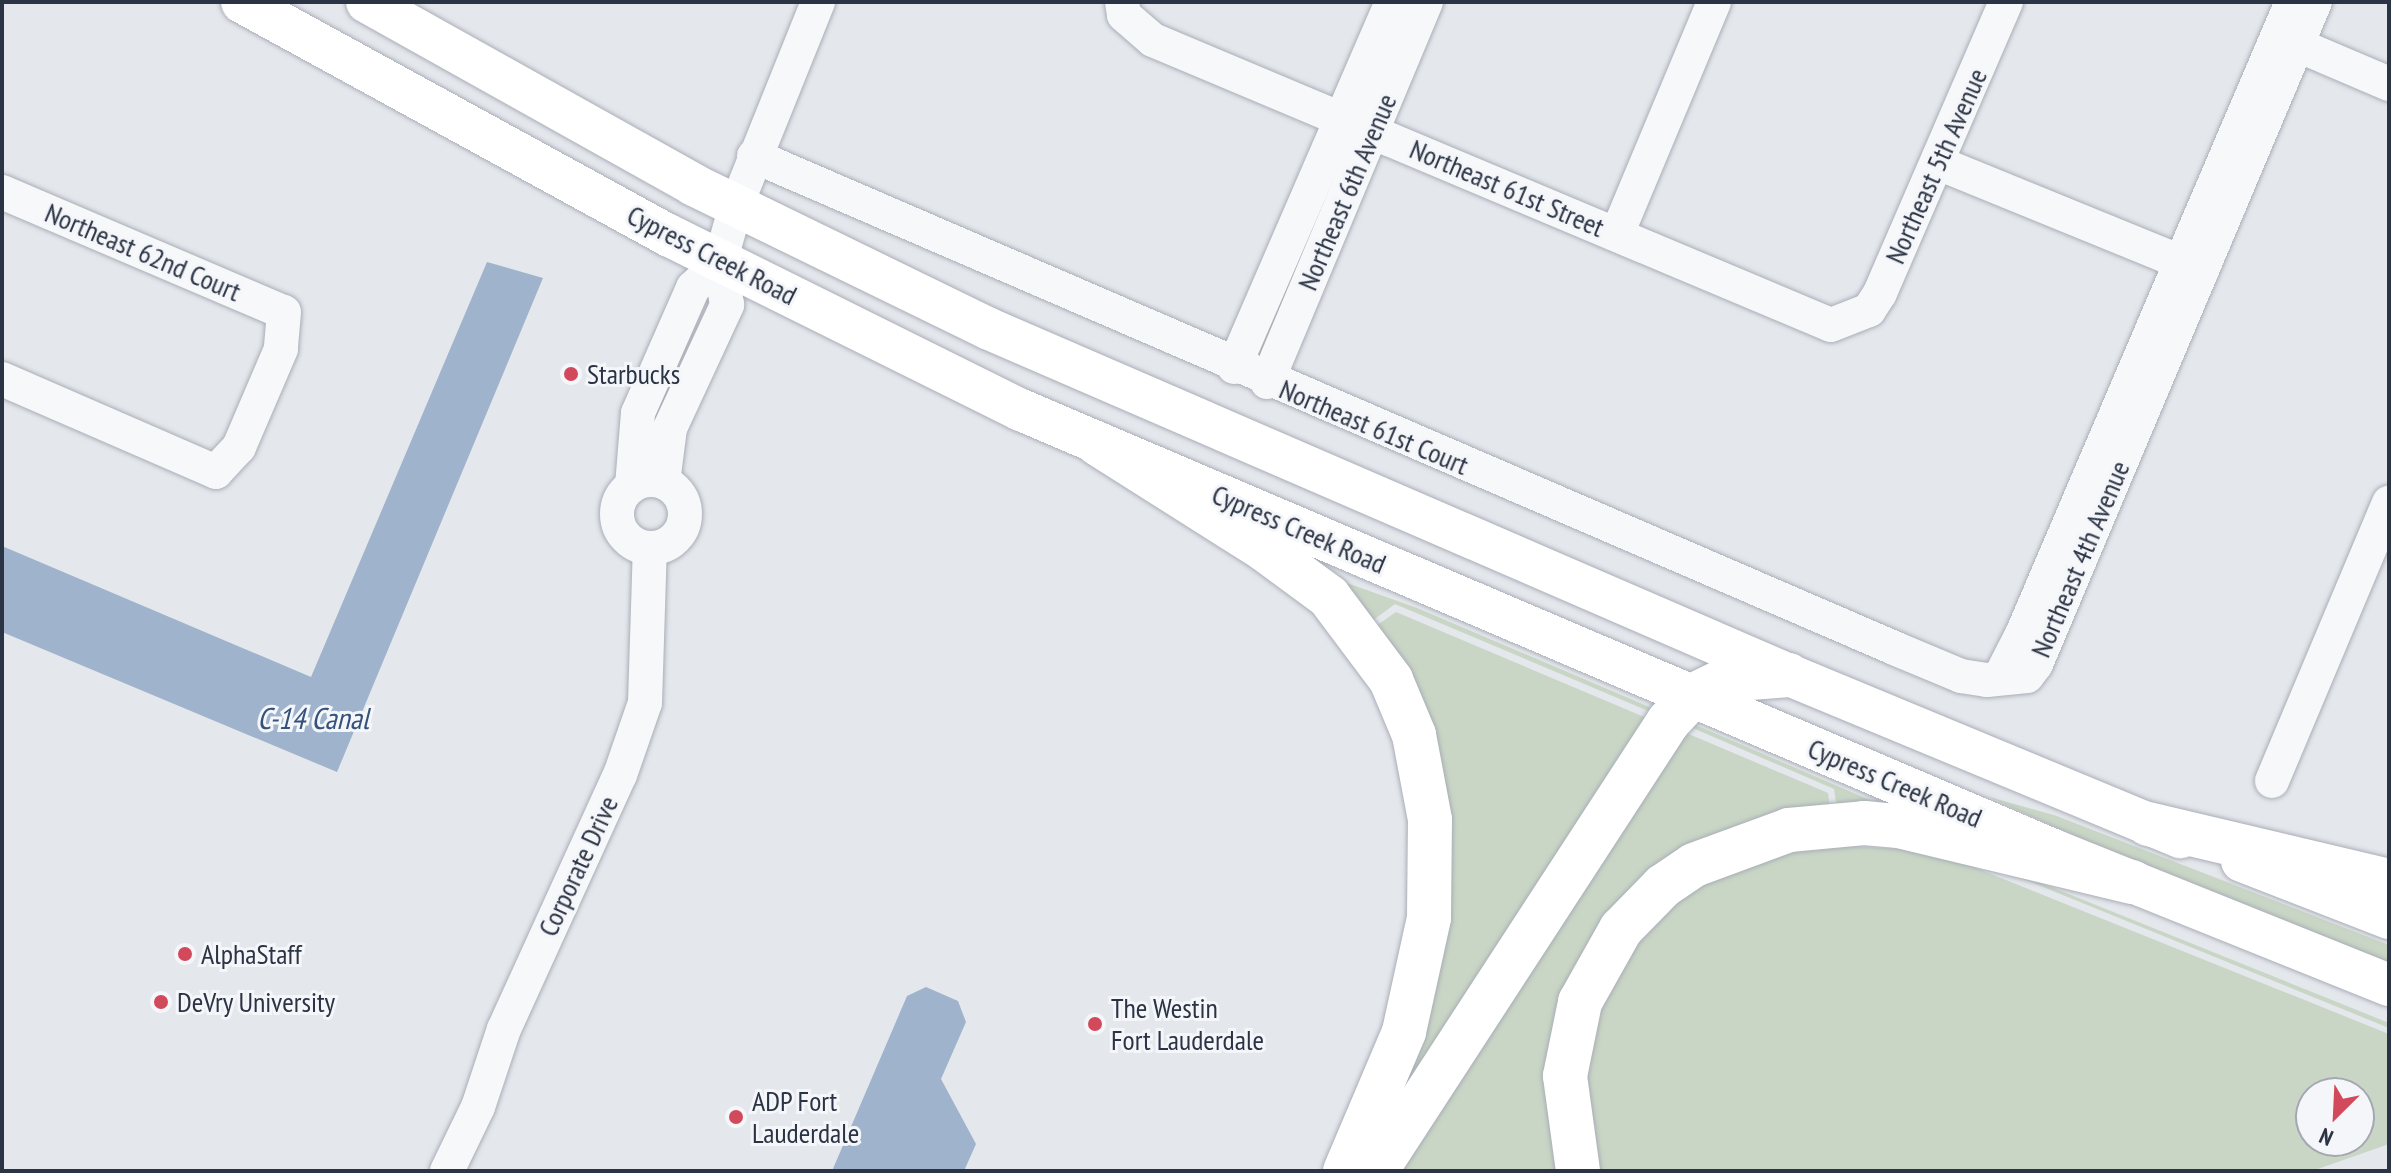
<!DOCTYPE html>
<html>
<head>
<meta charset="utf-8">
<style>
	body { margin:0 }
	#map { position:relative; width:2391px; height:1173px; overflow:hidden; background:#e4e7ec; font-family:"PT Sans Narrow",sans-serif }
	div>[style] { position:absolute }
	.green>* { inset:0; background:#c9d6c5 }
	.water>* { inset:0; background:#9fb4cc }
	.roads { filter:drop-shadow(0 0 2px #a9aeb7) drop-shadow(0 0 2px #a9aeb7) }
	.minor>* { height:34px; margin:-17px; padding:0 17px; transform-origin:17px; border-radius:17px; background:#f7f8fa }
	.minor>.ring { margin:-17px; padding:0; box-sizing:content-box; background:none; border:34px solid #f7f8fa; border-radius:50% }
	.major>* { height:42px; margin:-21px; padding:0 21px; transform-origin:21px; border-radius:21px; background:#fff }
	.highway>* { height:44px; margin:-22px; padding:0 22px; transform-origin:22px; border-radius:22px; background:#fff }
	.dots>* { width:22px; height:22px; translate:-50% -50%; box-sizing:border-box; border:4px solid #f4f6f9; border-radius:50% }
	span { translate:-50% -50%; white-space:nowrap; text-align:center; line-height:1.15; -webkit-text-stroke:6px #f4f6f9; paint-order:stroke }
	.street-label { font-size:28px; color:#2b3445 }
	.poi-label { font-size:28px; color:#2b3445 }
	.left { translate:0 -50%; text-align:left }
	.water-label { font-size:30px; color:#34527a; font-style:italic }
	.frame { position:absolute; inset:0; border:4px solid #2b3445; pointer-events:none }
	.north { position:absolute; left:2295px; top:1077px; width:80px; height:80px; box-sizing:border-box; background:#f4f6f9; border:2px solid #a4a8b1; border-radius:50%; rotate:204deg; font-size:22px; font-weight:700; line-height:32px; text-align:center; color:#2b3445 }
	.north::after { content:''; display:block; margin:auto; width:28px; height:36px; background:#d1495b; clip-path:polygon(50% 0,100% 100%,50% 72%,0 100%) }
</style>
</head>
<body>
<div id="map">
	<div class="green">
		<div style="clip-path:polygon(1336px 579px,1417px 608px,1654px 709px,1653px 713px,1395px 604px,1368px 624px)"></div>
		<div style="clip-path:polygon(1396px 612px,1649px 719px,1376px 1149px,1435px 960px,1373px 628px)"></div>
		<div style="clip-path:polygon(1691px 723px,1893px 810px,1838px 814px,1834px 789px,1688px 726px)"></div>
		<div style="clip-path:polygon(1684px 732px,1828px 793px,1831px 814px,1620px 911px,1567px 1171px,1401px 1171px)"></div>
		<div style="clip-path:polygon(1989px 797px,2054px 815px,2389px 945px,2389px 963px,2110px 852px)"></div>
		<div style="clip-path:polygon(evenodd,1834px 845px,1918px 850px,1966px 864px,2389px 1034px,2389px 1144px,2312px 1171px,1592px 1171px,1580px 1126px,1586px 1027px,1656px 911px,1738px 859px,1834px 845px,2311px 1093px,2359px 1093px,2359px 1141px,2311px 1141px,2311px 1093px)"></div>
		<div style="clip-path:polygon(1972px 855px,2389px 1023px,2389px 1028px,1979px 861px)"></div>
	</div>
	<div class="water">
		<div style="clip-path:polygon(487px 262px,543px 278px,337px 772px,2px 632px,2px 546px,311px 677px)"></div>
		<div style="clip-path:polygon(926px 987px,958px 1001px,966px 1022px,941px 1079px,976px 1144px,964px 1171px,832px 1171px,907px 996px)"></div>
	</div>
	<div class="roads">
		<div class="minor">
			<div style="left:1122px;top:2px;width:13px;rotate:81deg"></div>
			<div style="left:1124px;top:15px;width:38px;rotate:41deg"></div>
			<div style="left:1153px;top:40px;width:735px;rotate:22.8deg"></div>
			<div style="left:1831px;top:325px;width:41px;rotate:-21.5deg"></div>
			<div style="left:1869px;top:310px;width:20px;rotate:-57deg"></div>
			<div style="left:1880px;top:293px;width:317px;rotate:-66.6deg"></div>
			<div style="left:2279px;top:37px;width:120px;rotate:23.1deg"></div>
			<div style="left:754px;top:156px;width:1242px;rotate:23.34deg"></div>
			<div style="left:1894px;top:648px;width:73px;rotate:22.7deg"></div>
			<div style="left:1961px;top:676px;width:26px;rotate:9deg"></div>
			<div style="left:1987px;top:680px;width:40px;rotate:-5.7deg"></div>
			<div style="left:2027px;top:676px;width:15px;rotate:-53deg"></div>
			<div style="left:2036px;top:664px;width:718px;rotate:-67.15deg"></div>
			<div style="left:1938px;top:163px;width:285px;rotate:22.2deg"></div>
			<div style="left:2px;top:192px;width:306px;rotate:23.1deg"></div>
			<div style="left:284px;top:312px;width:37px;rotate:95deg"></div>
			<div style="left:281px;top:349px;width:107px;rotate:113.2deg"></div>
			<div style="left:239px;top:447px;width:34px;rotate:133deg"></div>
			<div style="left:216px;top:472px;width:233px;rotate:-156.5deg"></div>
			<div style="left:1617px;top:234px;width:251px;rotate:-67.3deg"></div>
			<div style="left:1234px;top:367px;width:398px;rotate:-66.6deg"></div>
			<div style="left:1267px;top:382px;width:412px;rotate:-67.3deg"></div>
			<div class="ring" style="left:617px;top:480px;width:34px;height:34px"></div>
			<div style="left:663px;top:482px;width:54px;rotate:-82.6deg"></div>
			<div style="left:670px;top:428px;width:136px;rotate:-65.1deg"></div>
			<div style="left:727px;top:305px;width:44px;rotate:-99.2deg"></div>
			<div style="left:720px;top:262px;width:58px;rotate:-74.1deg"></div>
			<div style="left:736px;top:206px;width:220px;rotate:-68.1deg"></div>
			<div style="left:632px;top:486px;width:73px;rotate:-85.3deg"></div>
			<div style="left:638px;top:413px;width:137px;rotate:-66.3deg"></div>
			<div style="left:693px;top:288px;width:37px;rotate:-44deg"></div>
			<div style="left:2000px;top:677px;width:51px;rotate:-62.9deg"></div>
			<div style="left:2023px;top:632px;width:685px;rotate:-66.88deg"></div>
			<div style="left:2272px;top:781px;width:302px;rotate:-67.2deg"></div>
			<div style="left:447px;top:1171px;width:71px;rotate:-64.2deg"></div>
			<div style="left:478px;top:1107px;width:82px;rotate:-71.6deg"></div>
			<div style="left:504px;top:1029px;width:279px;rotate:-65.5deg"></div>
			<div style="left:620px;top:775px;width:76px;rotate:-70.9deg"></div>
			<div style="left:645px;top:703px;width:155px;rotate:-88.2deg"></div>
		</div>
		<div class="major">
			<div style="left:242px;top:2px;width:486px;rotate:28.7deg"></div>
			<div style="left:668px;top:235px;width:394px;rotate:26.4deg"></div>
			<div style="left:1021px;top:410px;width:1122px;rotate:23.09deg"></div>
			<div style="left:2053px;top:850px;width:362px;rotate:21.9deg"></div>
			<div style="left:367px;top:2px;width:375px;rotate:29.2deg"></div>
			<div style="left:694px;top:185px;width:326px;rotate:26deg"></div>
			<div style="left:987px;top:328px;width:874px;rotate:23.4deg"></div>
			<div style="left:1789px;top:675px;width:424px;rotate:22.5deg"></div>
			<div style="left:2242px;top:861px;width:158px;rotate:21.2deg"></div>
		</div>
		<div class="highway">
			<div style="left:1098px;top:444px;width:196px;rotate:32.3deg"></div>
			<div style="left:1264px;top:549px;width:81px;rotate:36.4deg"></div>
			<div style="left:1329px;top:597px;width:104px;rotate:53.2deg"></div>
			<div style="left:1391px;top:680px;width:60px;rotate:67.3deg"></div>
			<div style="left:1414px;top:735px;width:86px;rotate:79.3deg"></div>
			<div style="left:1430px;top:820px;width:98px;rotate:90.6deg"></div>
			<div style="left:1429px;top:918px;width:117px;rotate:102.4deg"></div>
			<div style="left:1404px;top:1032px;width:151px;rotate:113deg"></div>
			<div style="left:2148px;top:824px;width:248px;rotate:13.3deg"></div>
			<div style="left:1376px;top:1171px;width:536px;rotate:-56.96deg"></div>
			<div style="left:1668px;top:722px;width:35px;rotate:-47deg"></div>
			<div style="left:1692px;top:696px;width:37px;rotate:-26deg"></div>
			<div style="left:1725px;top:680px;width:64px;rotate:-4.5deg"></div>
			<div style="left:1578px;top:1171px;width:96px;rotate:-97.8deg"></div>
			<div style="left:1565px;top:1076px;width:76px;rotate:-78.5deg"></div>
			<div style="left:1580px;top:1002px;width:84px;rotate:-60.7deg"></div>
			<div style="left:1621px;top:929px;width:60px;rotate:-45.7deg"></div>
			<div style="left:1663px;top:886px;width:37px;rotate:-34deg"></div>
			<div style="left:1694px;top:865px;width:101px;rotate:-20.2deg"></div>
			<div style="left:1789px;top:830px;width:75px;rotate:-5.3deg"></div>
			<div style="left:1864px;top:823px;width:35px;rotate:5deg"></div>
			<div style="left:1899px;top:826px;width:240px;rotate:13.5deg"></div>
		</div>
	</div>
	<div class="dots">
		<div style="left:571px;top:374px;background:#d1495b"></div>
		<div style="left:185px;top:954px;background:#d1495b"></div>
		<div style="left:161px;top:1002px;background:#d1495b"></div>
		<div style="left:1095px;top:1024px;background:#d1495b"></div>
		<div style="left:736px;top:1117px;background:#d1495b"></div>
	</div>
	<div class="street-label">
		<span style="left:1936px;top:166px;rotate:-66deg">Northeast 5th Avenue</span>
		<span style="left:1507px;top:188px;rotate:23deg">Northeast 61st Street</span>
		<span style="left:1347px;top:192px;rotate:-67deg">Northeast 6th Avenue</span>
		<span style="left:143px;top:252px;rotate:23deg">Northeast 62nd Court</span>
		<span style="left:712px;top:255px;rotate:27deg">Cypress Creek Road</span>
		<span style="left:1374px;top:427px;rotate:23deg">Northeast 61st Court</span>
		<span style="left:1299px;top:529px;rotate:23deg">Cypress Creek Road</span>
		<span style="left:2080px;top:559px;rotate:-67deg">Northeast 4th Avenue</span>
		<span style="left:1895px;top:783px;rotate:23deg">Cypress Creek Road</span>
		<span style="left:578px;top:866px;rotate:-65deg">Corporate Drive</span>
	</div>
	<div class="poi-label">
		<span class="left" style="left:587px;top:374px">Starbucks</span>
		<span class="left" style="left:201px;top:954px">AlphaStaff</span>
		<span class="left" style="left:177px;top:1002px">DeVry University</span>
		<span class="left" style="left:1111px;top:1024px">The Westin<br>Fort Lauderdale</span>
		<span class="left" style="left:752px;top:1117px">ADP Fort<br>Lauderdale</span>
	</div>
	<div class="water-label">
		<span style="left:313px;top:718px">C-14 Canal</span>
	</div>
	<div class="frame"></div>
	<div class="north">N</div>
</div>
</body>
</html>
